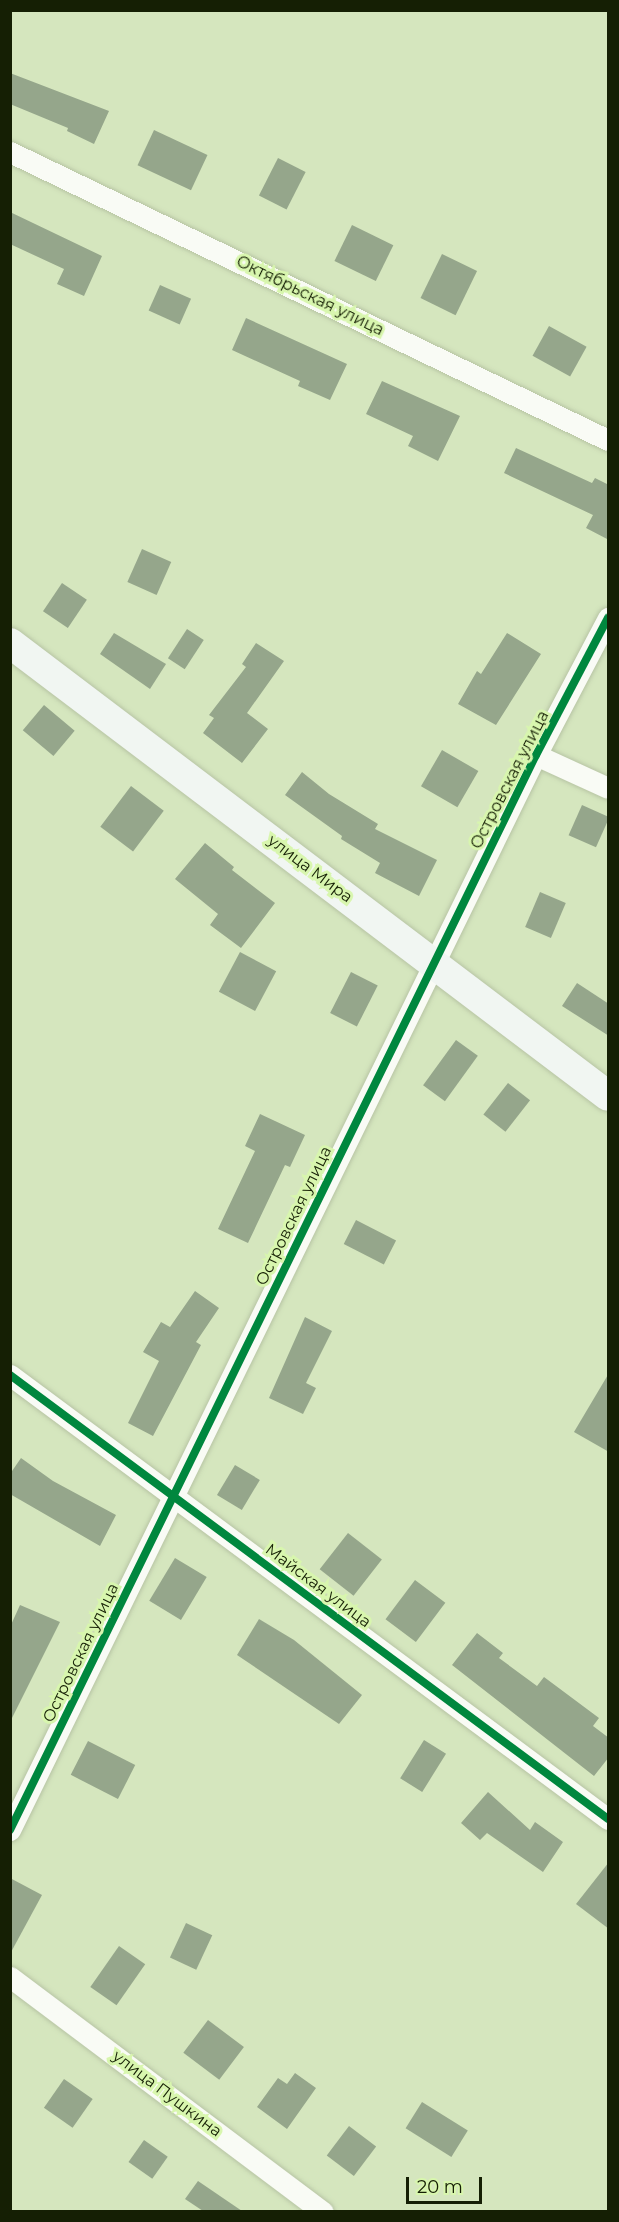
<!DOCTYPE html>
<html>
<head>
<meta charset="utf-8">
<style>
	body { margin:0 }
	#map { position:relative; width:619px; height:2222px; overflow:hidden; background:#d5e6be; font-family:Montserrat,sans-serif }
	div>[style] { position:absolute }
	.building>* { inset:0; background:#95a68b; transform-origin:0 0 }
	.roads { filter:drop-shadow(0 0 2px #b7c4a4) drop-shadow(0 0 2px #b7c4a4) }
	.street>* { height:21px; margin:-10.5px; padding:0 10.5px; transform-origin:10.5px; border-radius:10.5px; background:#f9fbf5 }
	.secondary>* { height:30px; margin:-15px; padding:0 15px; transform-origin:15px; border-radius:15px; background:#f1f6f2 }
	.cycleway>* { height:8px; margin:-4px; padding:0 4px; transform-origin:4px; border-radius:4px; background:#00873e }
	span { translate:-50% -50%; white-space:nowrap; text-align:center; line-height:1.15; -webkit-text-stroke:6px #d8f6ae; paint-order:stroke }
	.street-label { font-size:16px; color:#151f04 }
	.frame { position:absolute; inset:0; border:12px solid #151f04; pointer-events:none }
	.scale { position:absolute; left:406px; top:2177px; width:76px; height:27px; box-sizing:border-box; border:3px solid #151f04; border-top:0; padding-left:8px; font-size:18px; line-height:21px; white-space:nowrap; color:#151f04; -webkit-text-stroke:4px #d8f6ae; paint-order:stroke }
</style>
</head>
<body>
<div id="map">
	<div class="building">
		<div style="clip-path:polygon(10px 73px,109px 111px,94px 144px,67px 131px,68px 128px,10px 104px)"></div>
		<div style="left:154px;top:130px;width:59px;height:39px;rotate:25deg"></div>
		<div style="left:278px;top:158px;width:31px;height:42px;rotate:27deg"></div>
		<div style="clip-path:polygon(10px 212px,102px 256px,84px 296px,57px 284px,64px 269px,10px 244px)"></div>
		<div style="left:352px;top:225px;width:46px;height:40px;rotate:26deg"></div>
		<div style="left:442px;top:254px;width:39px;height:49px;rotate:26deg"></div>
		<div style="left:160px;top:285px;width:34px;height:28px;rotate:24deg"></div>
		<div style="clip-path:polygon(246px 318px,347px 364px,330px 400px,298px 386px,300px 381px,232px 350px)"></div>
		<div style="left:549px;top:326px;width:43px;height:34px;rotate:29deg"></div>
		<div style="clip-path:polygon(382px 381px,460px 416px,438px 461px,408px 446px,413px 436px,366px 414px)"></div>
		<div style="clip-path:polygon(516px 448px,592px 483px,595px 478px,609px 485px,609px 540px,586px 528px,593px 515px,504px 473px)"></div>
		<div style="left:142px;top:549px;width:32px;height:36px;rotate:24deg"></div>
		<div style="left:62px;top:583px;width:30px;height:34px;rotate:34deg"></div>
		<div style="left:187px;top:629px;width:20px;height:35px;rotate:33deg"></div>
		<div style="clip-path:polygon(114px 633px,166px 664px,150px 689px,100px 654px)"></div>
		<div style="clip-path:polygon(507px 633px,541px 654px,496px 725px,458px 704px,477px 671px,481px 674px)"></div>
		<div style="clip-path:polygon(256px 643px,284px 661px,247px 713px,268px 729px,242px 763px,203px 733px,214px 718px,209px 715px,246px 667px,242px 664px)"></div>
		<div style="left:44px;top:705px;width:40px;height:33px;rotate:40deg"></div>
		<div style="left:442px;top:750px;width:42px;height:42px;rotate:30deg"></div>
		<div style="clip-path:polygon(302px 772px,329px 794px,378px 824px,375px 829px,437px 860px,419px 896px,375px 873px,380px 863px,341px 839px,342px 836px,285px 795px)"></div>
		<div style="left:131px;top:786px;width:41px;height:51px;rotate:37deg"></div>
		<div style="left:582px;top:805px;width:30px;height:33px;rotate:24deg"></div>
		<div style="clip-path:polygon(205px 843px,234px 867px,232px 870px,275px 903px,241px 948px,210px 925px,218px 914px,175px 879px)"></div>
		<div style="left:540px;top:892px;width:28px;height:38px;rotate:23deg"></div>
		<div style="left:240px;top:952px;width:41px;height:45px;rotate:28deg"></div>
		<div style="left:351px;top:972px;width:30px;height:46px;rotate:27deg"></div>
		<div style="clip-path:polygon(577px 983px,609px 1004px,609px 1036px,562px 1006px)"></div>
		<div style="left:456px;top:1040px;width:27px;height:56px;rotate:36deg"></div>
		<div style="left:508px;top:1083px;width:28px;height:40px;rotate:38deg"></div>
		<div style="clip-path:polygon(260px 1114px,305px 1135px,290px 1167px,285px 1165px,248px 1243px,218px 1229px,255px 1151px,245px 1146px)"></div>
		<div style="left:356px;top:1220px;width:45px;height:27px;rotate:27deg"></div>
		<div style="clip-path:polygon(195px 1291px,219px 1308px,196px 1342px,201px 1345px,153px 1436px,128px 1423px,159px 1361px,143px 1352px,161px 1322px,170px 1327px)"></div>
		<div style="clip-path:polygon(305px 1317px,332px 1331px,306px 1383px,316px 1388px,303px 1414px,269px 1398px)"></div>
		<div style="clip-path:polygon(609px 1373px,609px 1452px,574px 1432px)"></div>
		<div style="clip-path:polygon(21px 1458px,53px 1481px,116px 1515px,100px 1546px,10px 1494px,10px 1474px)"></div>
		<div style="left:235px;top:1465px;width:29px;height:35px;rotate:31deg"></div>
		<div style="left:348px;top:1533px;width:43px;height:46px;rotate:38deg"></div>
		<div style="left:175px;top:1558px;width:37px;height:50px;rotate:31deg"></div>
		<div style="left:415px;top:1580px;width:38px;height:49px;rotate:37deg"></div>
		<div style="clip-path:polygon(20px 1605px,60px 1622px,10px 1722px,10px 1627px)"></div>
		<div style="clip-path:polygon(259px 1619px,294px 1640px,362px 1695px,339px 1724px,237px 1655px)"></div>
		<div style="clip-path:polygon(477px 1633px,503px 1653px,499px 1658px,537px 1686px,544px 1677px,599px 1718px,593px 1726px,609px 1738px,609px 1757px,594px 1776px,452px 1665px)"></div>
		<div style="left:424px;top:1740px;width:26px;height:45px;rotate:32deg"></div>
		<div style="left:88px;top:1741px;width:53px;height:38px;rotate:27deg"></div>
		<div style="clip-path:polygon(488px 1792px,530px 1830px,535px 1822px,563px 1842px,543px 1872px,487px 1833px,480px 1840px,461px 1823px)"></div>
		<div style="clip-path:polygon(609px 1862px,609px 1929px,576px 1904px)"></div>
		<div style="clip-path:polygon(10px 1878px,42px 1895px,10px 1954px)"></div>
		<div style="left:186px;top:1923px;width:29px;height:38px;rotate:25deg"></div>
		<div style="left:119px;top:1946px;width:32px;height:50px;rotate:35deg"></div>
		<div style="left:208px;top:2020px;width:45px;height:41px;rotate:37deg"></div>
		<div style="clip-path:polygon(295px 2073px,316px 2088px,287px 2129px,257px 2107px,278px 2078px,287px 2084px)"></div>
		<div style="left:64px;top:2079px;width:35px;height:35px;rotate:35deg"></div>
		<div style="left:422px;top:2102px;width:54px;height:31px;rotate:32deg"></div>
		<div style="left:349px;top:2126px;width:34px;height:37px;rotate:37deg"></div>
		<div style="left:144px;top:2140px;width:29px;height:27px;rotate:35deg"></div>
		<div style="clip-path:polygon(198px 2181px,242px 2211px,203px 2211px,185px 2199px)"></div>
	</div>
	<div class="roads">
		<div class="street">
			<div style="left:10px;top:152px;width:664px;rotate:25.72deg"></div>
			<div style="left:536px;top:755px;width:79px;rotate:24.6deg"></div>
			<div style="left:10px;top:1375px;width:745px;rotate:36.59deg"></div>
			<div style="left:10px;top:1830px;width:1197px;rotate:-63.93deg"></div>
			<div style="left:536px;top:755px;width:155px;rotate:-62.3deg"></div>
			<div style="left:10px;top:1977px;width:391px;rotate:36.9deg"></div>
		</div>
		<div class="secondary">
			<div style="left:10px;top:643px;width:750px;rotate:37.14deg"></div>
		</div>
	</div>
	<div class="cycleway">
		<div style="left:10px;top:1375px;width:745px;rotate:36.59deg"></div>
		<div style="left:10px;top:1830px;width:1197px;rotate:-63.93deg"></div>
		<div style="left:536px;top:755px;width:155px;rotate:-62.3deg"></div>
	</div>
	<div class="street-label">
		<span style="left:310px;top:296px;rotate:26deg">Октябрьская улица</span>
		<span style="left:510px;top:780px;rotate:-63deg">Островская улица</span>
		<span style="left:310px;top:869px;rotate:37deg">улица Мира</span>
		<span style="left:294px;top:1216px;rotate:-64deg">Островская улица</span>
		<span style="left:318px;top:1586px;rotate:37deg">Майская улица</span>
		<span style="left:81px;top:1653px;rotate:-64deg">Островская улица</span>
		<span style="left:167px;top:2094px;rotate:37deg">улица Пушкина</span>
	</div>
	<div class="frame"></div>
	<div class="scale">20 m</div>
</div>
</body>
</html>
